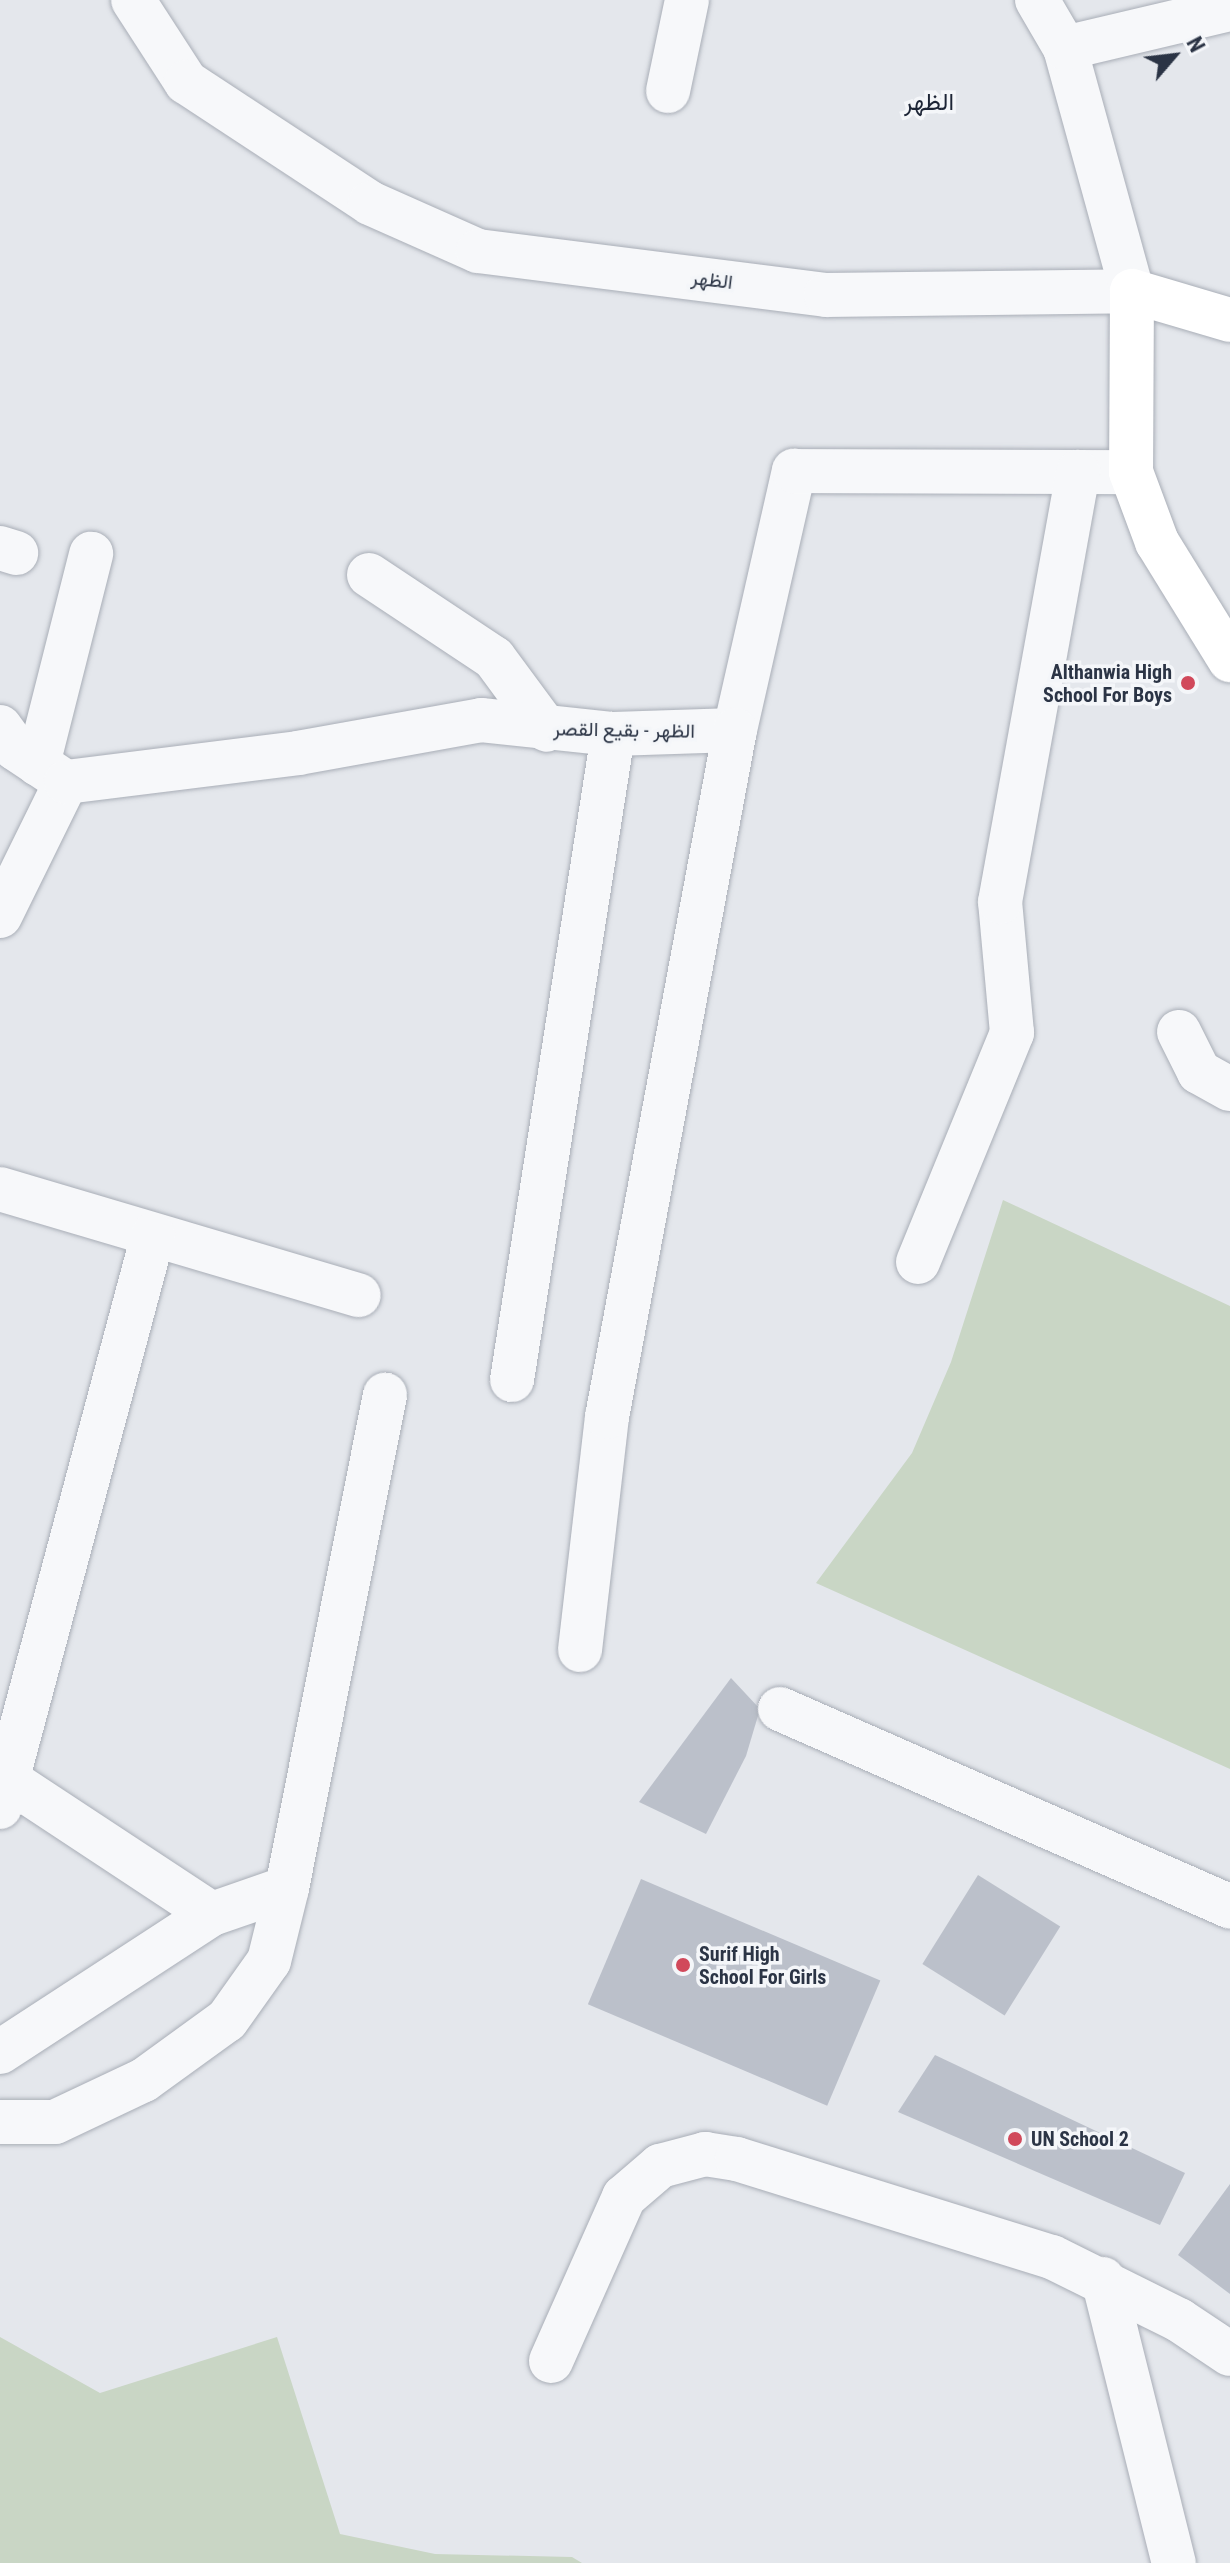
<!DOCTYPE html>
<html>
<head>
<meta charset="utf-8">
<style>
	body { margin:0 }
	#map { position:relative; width:1230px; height:2563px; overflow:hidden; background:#e4e7ec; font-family:"Roboto Condensed",Vazirmatn,sans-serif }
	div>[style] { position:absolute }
	.green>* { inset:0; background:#c9d6c5 }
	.building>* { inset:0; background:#bbc0ca; transform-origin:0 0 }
	.roads { filter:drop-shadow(0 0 2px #a9aeb7) drop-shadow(0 0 2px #a9aeb7) }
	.minor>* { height:44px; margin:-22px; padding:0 22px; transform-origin:22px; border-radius:22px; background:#f7f8fa }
	.major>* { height:44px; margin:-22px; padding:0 22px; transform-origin:22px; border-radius:22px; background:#fff }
	.dots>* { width:22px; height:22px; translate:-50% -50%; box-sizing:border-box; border:4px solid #f4f6f9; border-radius:50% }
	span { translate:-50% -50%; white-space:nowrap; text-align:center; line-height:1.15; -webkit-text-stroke:7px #f4f6f9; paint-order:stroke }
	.street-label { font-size:20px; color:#2b3445 }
	.poi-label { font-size:20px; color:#2b3445; font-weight:700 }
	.right { translate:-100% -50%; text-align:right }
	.left { translate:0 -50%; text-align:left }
	.quarter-label { font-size:24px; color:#1d2536 }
	.north { position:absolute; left:1134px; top:16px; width:80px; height:80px; -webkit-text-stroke:6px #f4f6f9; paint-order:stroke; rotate:62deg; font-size:22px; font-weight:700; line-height:32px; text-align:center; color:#2b3445 }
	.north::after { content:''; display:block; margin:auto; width:28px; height:36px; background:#2b3445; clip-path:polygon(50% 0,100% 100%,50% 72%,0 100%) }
</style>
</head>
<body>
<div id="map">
	<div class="green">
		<div style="clip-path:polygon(1003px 1200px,1230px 1306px,1230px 1769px,816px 1583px,912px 1453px,951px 1362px)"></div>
		<div style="clip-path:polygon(0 2337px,100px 2393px,277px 2337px,340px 2534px,435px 2554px,572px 2557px,582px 2563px,0 2563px)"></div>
	</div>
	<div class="building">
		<div style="clip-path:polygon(731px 1678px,760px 1709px,746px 1756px,706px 1834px,639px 1802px)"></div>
		<div style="left:978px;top:1875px;width:97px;height:105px;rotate:32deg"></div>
		<div style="left:641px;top:1879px;width:260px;height:136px;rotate:23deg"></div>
		<div style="clip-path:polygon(935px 2055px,1185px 2173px,1160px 2225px,898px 2112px)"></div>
		<div style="clip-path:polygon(1230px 2184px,1230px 2294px,1178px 2255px)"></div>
	</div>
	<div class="roads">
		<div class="minor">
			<div style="left:133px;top:0;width:98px;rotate:57.1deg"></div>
			<div style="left:186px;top:82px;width:220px;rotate:33.3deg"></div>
			<div style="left:370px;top:203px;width:118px;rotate:24deg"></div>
			<div style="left:478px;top:251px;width:351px;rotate:7.2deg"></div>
			<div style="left:826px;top:295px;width:306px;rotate:-0.7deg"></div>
			<div style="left:1132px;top:291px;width:252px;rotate:-105.4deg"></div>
			<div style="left:1065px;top:48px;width:170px;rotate:-13.3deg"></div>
			<div style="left:1037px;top:0;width:56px;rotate:59.7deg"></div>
			<div style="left:668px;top:91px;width:93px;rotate:-78.2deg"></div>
			<div style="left:0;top:548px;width:17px;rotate:17deg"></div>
			<div style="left:369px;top:575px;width:150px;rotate:33.6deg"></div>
			<div style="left:494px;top:658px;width:89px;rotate:53.6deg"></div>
			<div style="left:0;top:727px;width:27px;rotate:54deg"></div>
			<div style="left:16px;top:749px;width:54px;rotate:33.7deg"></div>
			<div style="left:38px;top:764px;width:217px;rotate:-75.8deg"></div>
			<div style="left:0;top:916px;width:149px;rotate:-63.8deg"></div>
			<div style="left:66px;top:782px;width:234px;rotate:-7.1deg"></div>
			<div style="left:298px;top:753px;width:186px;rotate:-10.2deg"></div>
			<div style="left:481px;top:720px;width:133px;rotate:6.1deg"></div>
			<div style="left:613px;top:734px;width:122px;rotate:-1.9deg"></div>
			<div style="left:735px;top:730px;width:266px;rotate:-77.2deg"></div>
			<div style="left:794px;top:471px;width:337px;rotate:0.2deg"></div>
			<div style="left:1179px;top:1032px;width:45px;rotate:63.4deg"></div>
			<div style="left:1199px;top:1072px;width:35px;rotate:29deg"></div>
			<div style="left:0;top:1189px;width:374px;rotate:16.5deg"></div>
			<div style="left:918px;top:1262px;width:248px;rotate:-67.7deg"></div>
			<div style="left:1012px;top:1033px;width:132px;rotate:-95.2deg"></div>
			<div style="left:1000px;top:902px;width:437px;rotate:-79.7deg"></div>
			<div style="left:512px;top:1380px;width:654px;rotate:-81.11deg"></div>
			<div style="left:580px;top:1650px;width:235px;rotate:-83.4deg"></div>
			<div style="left:607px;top:1417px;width:699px;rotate:-79.45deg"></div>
			<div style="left:780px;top:1709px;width:492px;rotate:23.7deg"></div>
			<div style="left:7px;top:1779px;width:245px;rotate:33.4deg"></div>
			<div style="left:212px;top:1914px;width:79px;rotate:-19.1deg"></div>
			<div style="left:287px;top:1888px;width:503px;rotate:-78.76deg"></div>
			<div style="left:0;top:1807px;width:592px;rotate:-75.02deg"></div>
			<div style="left:0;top:2052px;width:253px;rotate:-33.1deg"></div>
			<div style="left:0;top:2122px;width:55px"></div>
			<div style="left:55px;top:2122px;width:98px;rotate:-25.3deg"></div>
			<div style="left:144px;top:2080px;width:102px;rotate:-35.9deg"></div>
			<div style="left:227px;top:2020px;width:72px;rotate:-54.6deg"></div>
			<div style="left:269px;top:1961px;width:75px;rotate:-76.1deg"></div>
			<div style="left:1103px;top:2279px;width:293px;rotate:76deg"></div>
			<div style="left:551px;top:2361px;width:180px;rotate:-66deg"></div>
			<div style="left:624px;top:2197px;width:48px;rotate:-40.7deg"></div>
			<div style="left:660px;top:2166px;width:47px;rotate:-14.9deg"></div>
			<div style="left:705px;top:2154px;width:32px;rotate:9deg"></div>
			<div style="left:737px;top:2159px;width:330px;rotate:17.3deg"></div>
			<div style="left:1052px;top:2257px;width:142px;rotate:26.4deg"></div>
			<div style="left:1179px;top:2320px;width:61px;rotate:33.7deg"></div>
		</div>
		<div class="major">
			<div style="left:1230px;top:320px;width:102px;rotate:-163.5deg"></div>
			<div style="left:1132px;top:291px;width:181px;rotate:90.3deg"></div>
			<div style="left:1131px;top:472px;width:75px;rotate:69.6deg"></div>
			<div style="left:1157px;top:542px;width:139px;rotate:58.3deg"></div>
		</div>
	</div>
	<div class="dots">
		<div style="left:1188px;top:683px;background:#d1495b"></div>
		<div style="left:683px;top:1965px;background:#d1495b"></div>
		<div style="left:1015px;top:2139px;background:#d1495b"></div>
	</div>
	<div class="street-label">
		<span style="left:712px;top:280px;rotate:7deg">الظهر</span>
		<span style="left:624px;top:730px;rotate:1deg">الظهر - بقيع القصر</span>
	</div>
	<div class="poi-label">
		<span class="right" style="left:1172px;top:684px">Althanwia High<br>School For Boys</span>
		<span class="left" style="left:699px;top:1966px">Surif High<br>School For Girls</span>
		<span class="left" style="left:1031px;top:2139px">UN School 2</span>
	</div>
	<div class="quarter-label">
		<span style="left:929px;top:103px">الظهر</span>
	</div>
	<div class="north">N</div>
</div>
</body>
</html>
